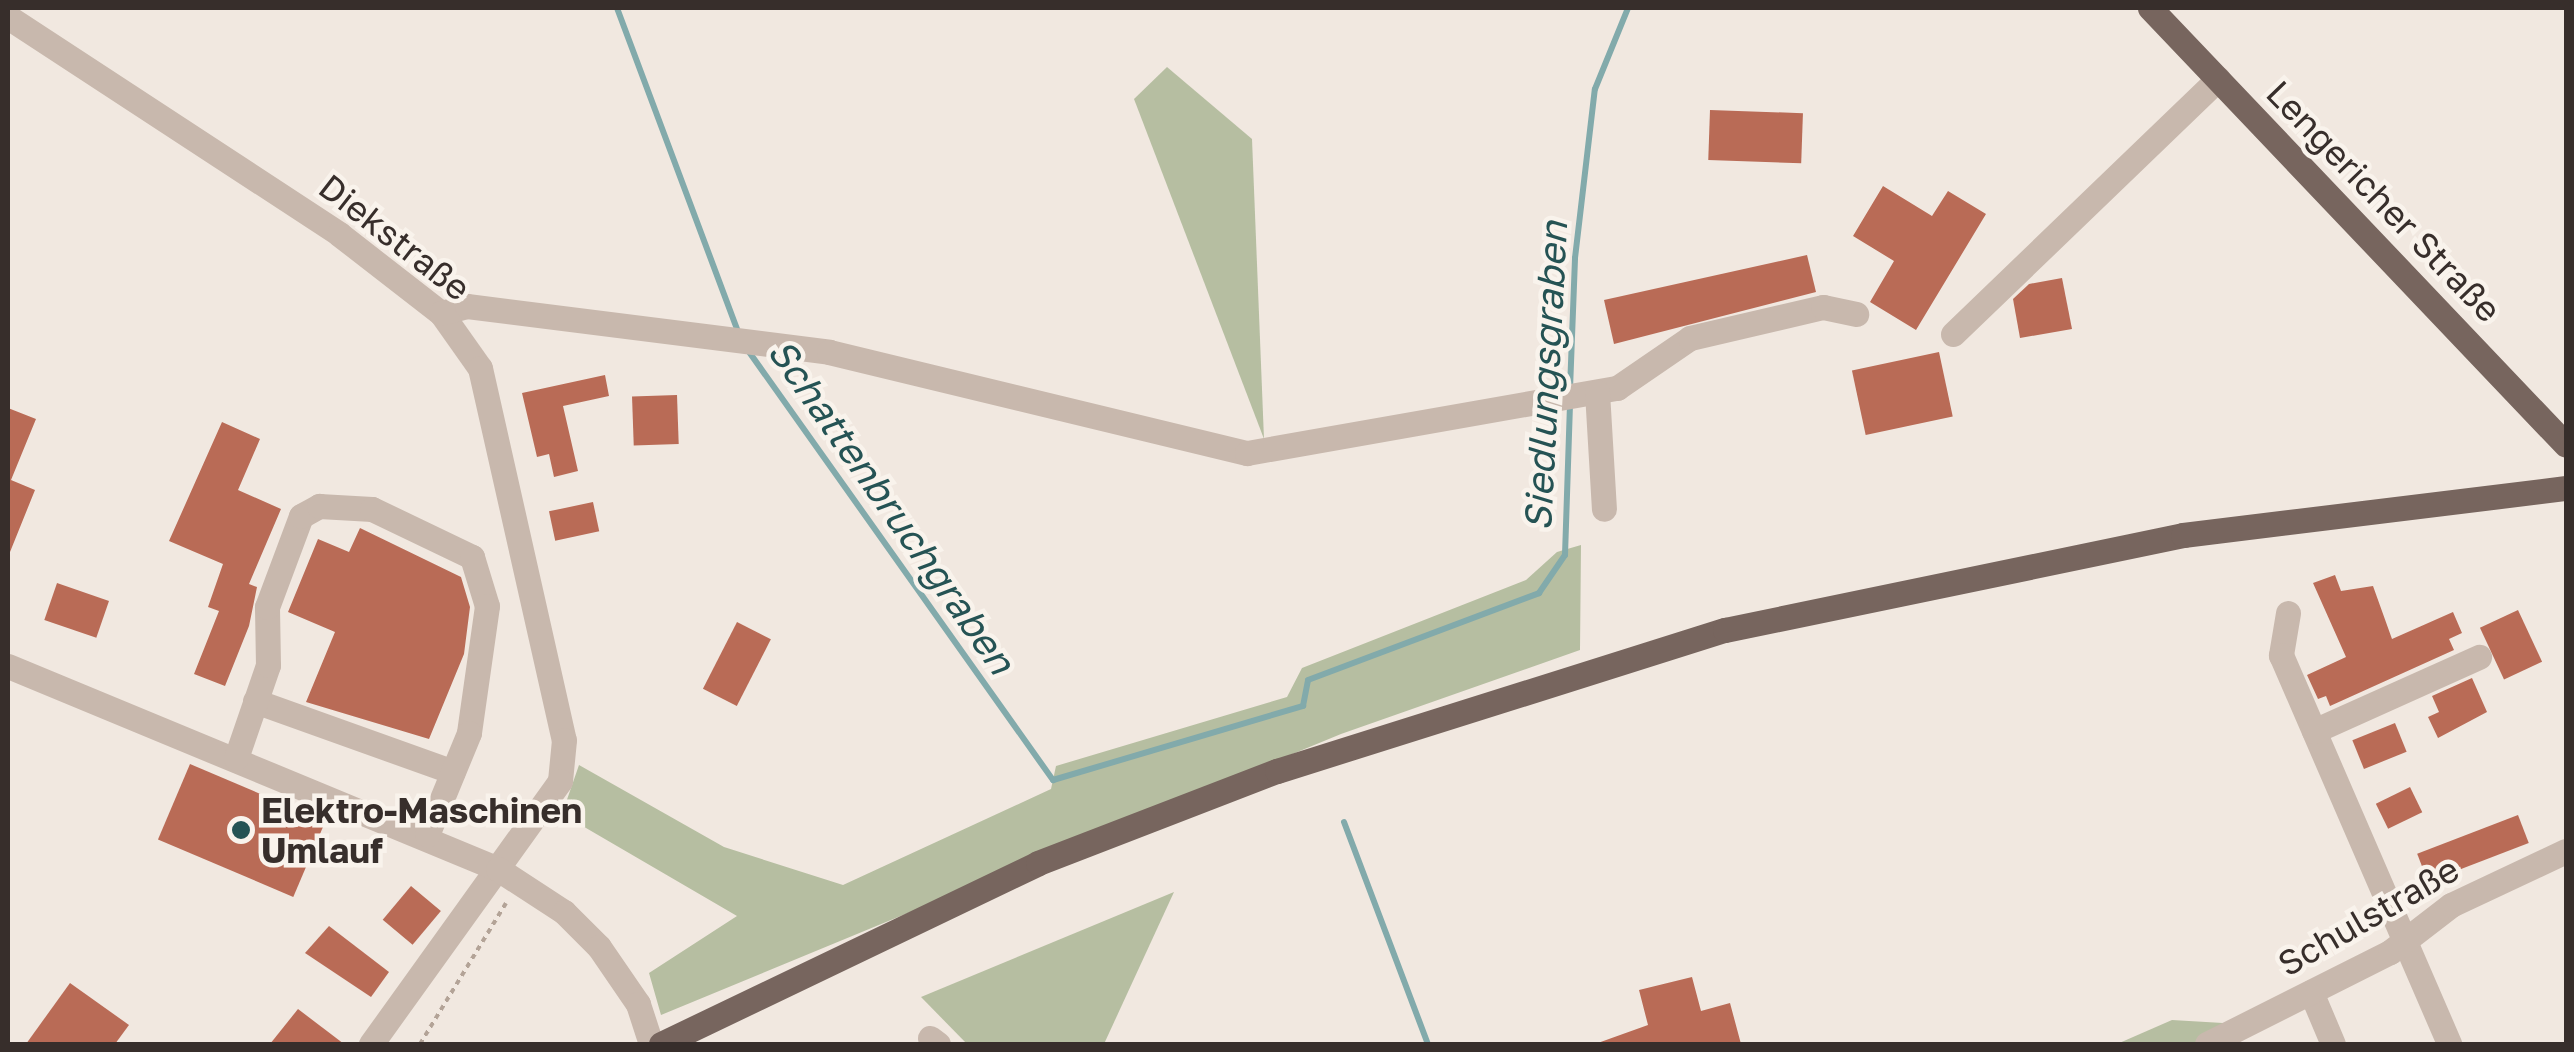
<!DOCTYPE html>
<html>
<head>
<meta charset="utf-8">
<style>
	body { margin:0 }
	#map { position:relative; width:2574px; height:1052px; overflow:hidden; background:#f1e8e0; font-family:"Golos Text",sans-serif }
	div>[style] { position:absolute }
	.green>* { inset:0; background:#b6bea1 }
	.stream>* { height:6px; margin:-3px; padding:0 3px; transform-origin:3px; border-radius:3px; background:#82aaab }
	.building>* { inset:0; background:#b96b56; transform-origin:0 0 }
	.path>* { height:4px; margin-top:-2px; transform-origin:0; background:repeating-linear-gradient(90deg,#b3a397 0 5px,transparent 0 10px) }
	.minor>* { height:25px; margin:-12.5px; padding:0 12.5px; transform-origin:12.5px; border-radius:12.5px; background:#c8b8ad }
	.major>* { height:25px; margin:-12.5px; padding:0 12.5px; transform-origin:12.5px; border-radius:12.5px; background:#77655e }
	.dots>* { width:28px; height:28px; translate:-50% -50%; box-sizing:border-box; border:5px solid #f9f3ec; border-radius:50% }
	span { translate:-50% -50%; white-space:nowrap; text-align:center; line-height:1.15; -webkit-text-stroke:9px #f9f3ec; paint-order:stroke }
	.street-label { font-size:35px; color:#372e2b }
	.poi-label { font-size:35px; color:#372e2b; font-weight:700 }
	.left { translate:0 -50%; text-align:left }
	.water-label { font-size:38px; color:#255354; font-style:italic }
	.frame { position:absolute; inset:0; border:10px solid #372e2b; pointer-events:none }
</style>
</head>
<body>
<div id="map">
	<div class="green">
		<div style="clip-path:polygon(1167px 67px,1252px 139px,1264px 439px,1134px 99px)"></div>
		<div style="clip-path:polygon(1581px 545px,1580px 650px,1341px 734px,661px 1015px,649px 973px,737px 916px,562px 814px,579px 765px,724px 847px,843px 885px,1051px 789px,1056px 766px,1287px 697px,1302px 668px,1526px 580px,1557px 552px)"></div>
		<div style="clip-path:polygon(1174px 892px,1104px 1044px,967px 1044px,921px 997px)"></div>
		<div style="clip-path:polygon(2172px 1020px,2240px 1024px,2196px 1044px,2117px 1044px)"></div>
	</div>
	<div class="stream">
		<div style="left:617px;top:8px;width:348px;rotate:69.5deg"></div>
		<div style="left:747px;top:349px;width:529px;rotate:54.63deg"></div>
		<div style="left:1053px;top:780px;width:261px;rotate:-16.5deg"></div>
		<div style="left:1303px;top:706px;width:26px;rotate:-79deg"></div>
		<div style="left:1308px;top:680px;width:247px;rotate:-20.6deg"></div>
		<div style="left:1539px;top:593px;width:46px;rotate:-55.6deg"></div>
		<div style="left:1565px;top:555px;width:154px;rotate:-88.1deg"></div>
		<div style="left:1570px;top:389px;width:131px;rotate:-87.8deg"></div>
		<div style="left:1575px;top:258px;width:170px;rotate:-83.3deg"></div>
		<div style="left:1595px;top:89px;width:87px;rotate:-67.8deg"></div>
		<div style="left:1344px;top:822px;width:237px;rotate:69.3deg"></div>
	</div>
	<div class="building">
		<div style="left:1710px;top:110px;width:93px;height:50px;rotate:2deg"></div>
		<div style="clip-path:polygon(1883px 186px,1932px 216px,1948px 191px,1986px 214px,1916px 330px,1870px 302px,1894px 261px,1853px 236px)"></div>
		<div style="clip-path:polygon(1807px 255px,1816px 292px,1614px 344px,1604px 300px)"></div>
		<div style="clip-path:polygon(2062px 278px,2072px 329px,2020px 338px,2013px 299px,2029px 284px)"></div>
		<div style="left:1939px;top:352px;width:66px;height:89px;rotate:78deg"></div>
		<div style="clip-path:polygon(605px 375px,609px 396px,563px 406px,578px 471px,554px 477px,549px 454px,537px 457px,522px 393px)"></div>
		<div style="left:677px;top:395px;width:49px;height:45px;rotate:88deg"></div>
		<div style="clip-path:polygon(8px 408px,36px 419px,11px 480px,35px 490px,8px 557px)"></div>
		<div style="clip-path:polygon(222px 422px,260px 439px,238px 490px,281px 509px,249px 584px,257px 587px,249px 626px,225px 686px,194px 674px,219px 611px,208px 607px,223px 564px,169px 541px)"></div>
		<div style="left:593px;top:502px;width:30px;height:45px;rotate:78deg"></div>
		<div style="clip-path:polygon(360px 528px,461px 577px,470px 607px,464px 654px,429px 739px,306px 702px,335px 632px,288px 612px,318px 539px,349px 552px)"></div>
		<div style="clip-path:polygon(2335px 575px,2341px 591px,2373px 586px,2392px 639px,2453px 612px,2462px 633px,2449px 639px,2454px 650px,2330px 706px,2326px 696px,2318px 699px,2307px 675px,2346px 657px,2313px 583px)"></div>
		<div style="left:57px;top:583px;width:55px;height:39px;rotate:19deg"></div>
		<div style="left:2518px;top:610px;width:57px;height:42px;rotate:65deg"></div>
		<div style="left:737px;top:622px;width:38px;height:75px;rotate:27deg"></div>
		<div style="clip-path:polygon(2472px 678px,2487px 712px,2438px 738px,2428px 717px,2439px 712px,2432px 696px)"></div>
		<div style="left:2395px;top:723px;width:31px;height:46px;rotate:68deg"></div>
		<div style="left:190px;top:764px;width:147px;height:82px;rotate:23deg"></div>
		<div style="left:2410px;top:787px;width:28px;height:38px;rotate:64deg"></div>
		<div style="left:2518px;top:815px;width:30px;height:108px;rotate:69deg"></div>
		<div style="left:411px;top:886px;width:39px;height:44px;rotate:40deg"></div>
		<div style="clip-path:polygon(329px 926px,389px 972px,371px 997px,305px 953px)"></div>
		<div style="clip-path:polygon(1692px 977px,1701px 1011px,1730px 1003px,1741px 1044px,1595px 1044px,1648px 1025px,1639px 990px)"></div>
		<div style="clip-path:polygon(70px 983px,129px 1025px,115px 1044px,26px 1044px)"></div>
		<div style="clip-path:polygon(298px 1009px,344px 1044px,270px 1044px)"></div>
	</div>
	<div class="path">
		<div style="left:420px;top:1044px;width:165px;rotate:-58.6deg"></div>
	</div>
	<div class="minor">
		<div style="left:8px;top:17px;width:396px;rotate:33.2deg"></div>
		<div style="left:339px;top:234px;width:129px;rotate:37.8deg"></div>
		<div style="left:441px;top:313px;width:67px;rotate:54.7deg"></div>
		<div style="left:480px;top:368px;width:381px;rotate:77.3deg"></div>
		<div style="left:564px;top:740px;width:41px;rotate:95.6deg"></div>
		<div style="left:560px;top:781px;width:324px;rotate:125.7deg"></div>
		<div style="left:441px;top:313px;width:27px;rotate:-15deg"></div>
		<div style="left:467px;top:306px;width:365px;rotate:7.2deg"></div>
		<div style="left:829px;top:352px;width:430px;rotate:13.6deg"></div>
		<div style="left:1247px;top:453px;width:376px;rotate:-10deg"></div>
		<div style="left:1617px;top:388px;width:88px;rotate:-34.4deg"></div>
		<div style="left:1690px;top:338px;width:137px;rotate:-13.1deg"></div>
		<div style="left:1823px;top:307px;width:34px;rotate:12deg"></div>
		<div style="left:1953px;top:334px;width:368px;rotate:-43.9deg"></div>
		<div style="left:1597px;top:392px;width:117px;rotate:86.6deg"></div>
		<div style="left:2288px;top:613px;width:43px;rotate:99.5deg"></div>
		<div style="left:2281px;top:655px;width:424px;rotate:66.6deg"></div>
		<div style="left:8px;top:666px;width:530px;rotate:22.5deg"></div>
		<div style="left:498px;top:869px;width:79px;rotate:33.1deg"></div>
		<div style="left:564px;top:912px;width:49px;rotate:45deg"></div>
		<div style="left:599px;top:947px;width:69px;rotate:55.6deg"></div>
		<div style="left:638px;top:1004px;width:42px;rotate:72deg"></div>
		<div style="left:255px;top:701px;width:210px;rotate:19.7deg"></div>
		<div style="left:2314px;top:731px;width:181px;rotate:-24.2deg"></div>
		<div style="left:236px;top:758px;width:98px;rotate:-71deg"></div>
		<div style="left:268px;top:665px;width:58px;rotate:-91deg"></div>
		<div style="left:267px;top:607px;width:97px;rotate:-69.5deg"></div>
		<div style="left:301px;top:516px;width:21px;rotate:-29deg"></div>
		<div style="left:319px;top:506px;width:53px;rotate:3.2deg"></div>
		<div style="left:372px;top:509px;width:111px;rotate:25.6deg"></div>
		<div style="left:472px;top:557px;width:51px;rotate:73deg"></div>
		<div style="left:487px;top:606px;width:128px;rotate:98.1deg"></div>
		<div style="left:469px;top:733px;width:110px;rotate:112.4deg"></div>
		<div style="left:2311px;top:992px;width:56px;rotate:67.1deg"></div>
		<div style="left:930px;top:1038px;width:10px;rotate:37deg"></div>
		<div style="left:2207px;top:1044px;width:205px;rotate:-26.7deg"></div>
		<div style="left:2390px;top:952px;width:77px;rotate:-37.6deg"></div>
		<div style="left:2451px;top:905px;width:127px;rotate:-25.2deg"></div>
	</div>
	<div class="major">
		<div style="left:2150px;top:8px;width:603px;rotate:46.41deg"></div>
		<div style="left:661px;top:1044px;width:418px;rotate:-25.6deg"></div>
		<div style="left:1038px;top:863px;width:256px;rotate:-21.1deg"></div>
		<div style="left:1277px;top:771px;width:470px;rotate:-17.5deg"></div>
		<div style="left:1725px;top:630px;width:468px;rotate:-11.7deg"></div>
		<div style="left:2183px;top:535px;width:386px;rotate:-7deg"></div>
	</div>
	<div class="dots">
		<div style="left:241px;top:830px;background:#255354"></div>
	</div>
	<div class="street-label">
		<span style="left:2384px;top:201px;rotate:46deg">Lengericher Straße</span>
		<span style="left:395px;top:237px;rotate:38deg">Diekstraße</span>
		<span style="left:2368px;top:916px;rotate:-30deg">Schulstraße</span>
	</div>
	<div class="poi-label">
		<span class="left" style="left:261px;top:830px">Elektro-Maschinen<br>Umlauf</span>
	</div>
	<div class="water-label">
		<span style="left:1545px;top:376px;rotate:-87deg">Siedlungsgraben</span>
		<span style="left:892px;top:506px;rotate:55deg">Schattenbruchgraben</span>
	</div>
	<div class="frame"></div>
</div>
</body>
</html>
